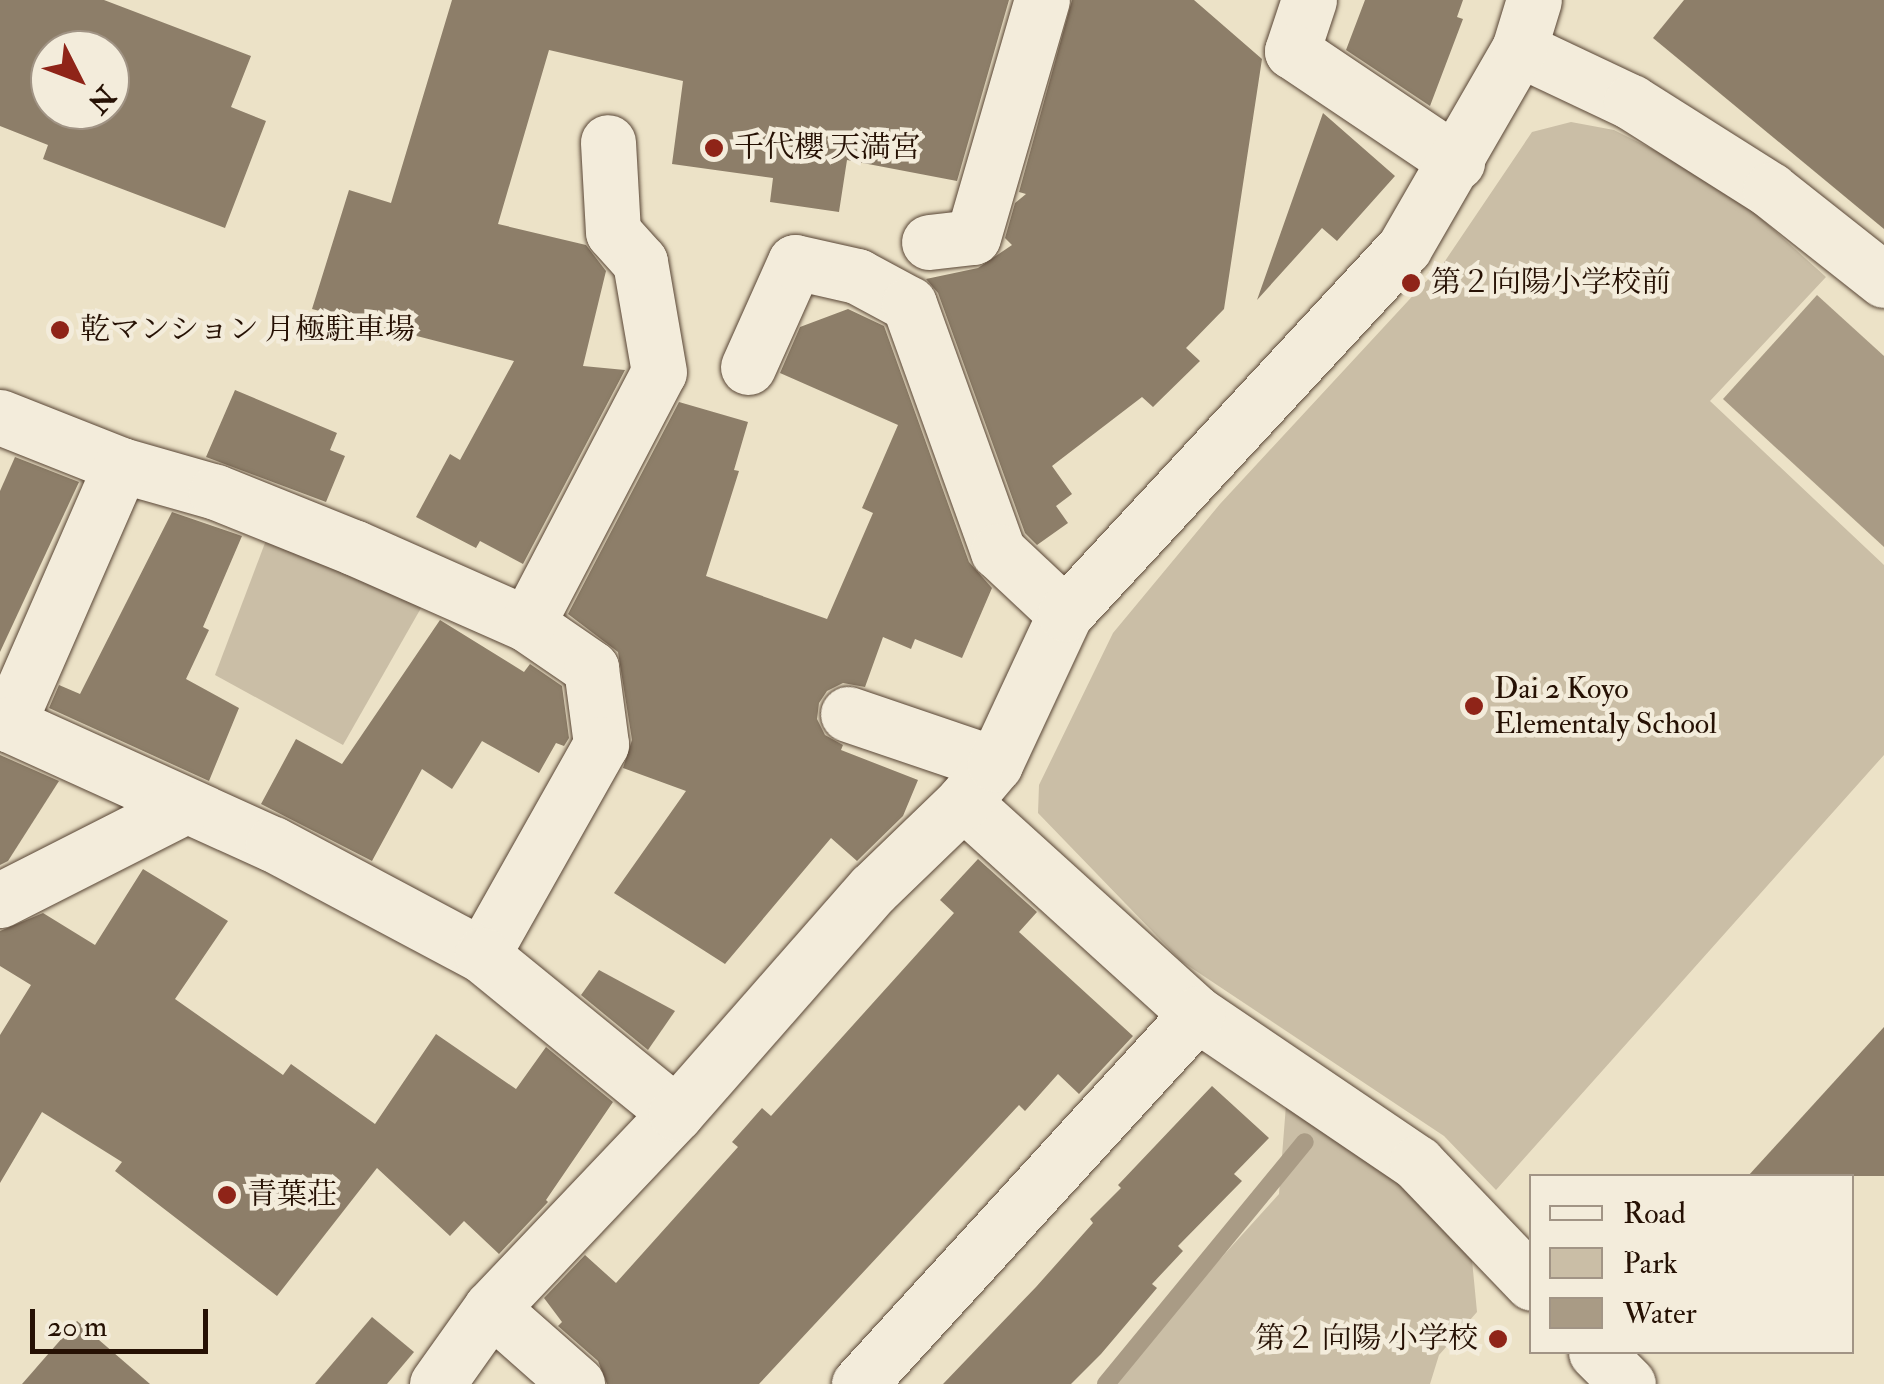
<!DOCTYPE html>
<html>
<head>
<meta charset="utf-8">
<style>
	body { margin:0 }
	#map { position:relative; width:1884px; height:1384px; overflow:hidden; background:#ece2c7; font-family:"IM FELL Double Pica","Noto Serif JP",serif }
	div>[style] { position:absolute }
	.green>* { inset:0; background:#cabea6 }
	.water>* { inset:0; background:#a99b85 }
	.stream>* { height:18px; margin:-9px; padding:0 9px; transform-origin:9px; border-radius:9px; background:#a99b85 }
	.building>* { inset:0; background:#8d7e69 }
	.roads { filter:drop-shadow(0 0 2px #584535) drop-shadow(0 0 2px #584535) }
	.minor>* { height:55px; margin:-27.5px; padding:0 27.5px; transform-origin:27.5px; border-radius:27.5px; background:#f3ecdb }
	.dots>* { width:28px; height:28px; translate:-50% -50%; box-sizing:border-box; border:5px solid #f3ecdb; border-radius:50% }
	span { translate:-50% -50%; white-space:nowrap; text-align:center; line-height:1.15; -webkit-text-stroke:9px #f3ecdb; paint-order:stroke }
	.poi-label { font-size:30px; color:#261104 }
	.left { translate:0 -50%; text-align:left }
	.right { translate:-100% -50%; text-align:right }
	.legend { position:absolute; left:1529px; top:1174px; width:325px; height:180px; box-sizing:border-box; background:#f3ecdb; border:2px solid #a19485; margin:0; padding:12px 18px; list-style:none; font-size:30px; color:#261104 }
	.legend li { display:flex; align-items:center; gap:20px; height:50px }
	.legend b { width:50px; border:2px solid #a19485 }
	.north { position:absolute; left:30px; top:30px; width:100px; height:100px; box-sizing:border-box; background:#f3ecdb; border:2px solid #a19485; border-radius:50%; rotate:132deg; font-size:28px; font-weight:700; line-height:40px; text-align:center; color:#261104 }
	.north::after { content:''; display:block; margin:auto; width:35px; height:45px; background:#8f2418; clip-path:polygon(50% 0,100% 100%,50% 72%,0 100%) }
	.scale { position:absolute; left:30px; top:1309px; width:178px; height:45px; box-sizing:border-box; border:5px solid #261104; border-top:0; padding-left:12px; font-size:30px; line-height:35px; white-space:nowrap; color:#261104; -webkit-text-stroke:8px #f3ecdb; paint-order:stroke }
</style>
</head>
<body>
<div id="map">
	<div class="green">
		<div style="clip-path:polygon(1571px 122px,1614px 130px,1724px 185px,1826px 277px,1710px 401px,1884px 565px,1884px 755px,1496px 1190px,1444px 1136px,1181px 961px,1038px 813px,1039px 785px,1113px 633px,1220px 504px,1445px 261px,1532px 132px)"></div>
		<div style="clip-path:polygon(268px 535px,425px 601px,343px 745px,215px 675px)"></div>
		<div style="clip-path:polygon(1286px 1105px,1399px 1179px,1470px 1239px,1477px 1312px,1439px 1355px,1430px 1384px,1107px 1384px,1279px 1194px)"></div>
	</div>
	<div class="water">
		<div style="clip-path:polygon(1817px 295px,1884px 356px,1884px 547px,1723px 399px)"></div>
	</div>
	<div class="stream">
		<div style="left:1106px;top:1384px;width:313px;rotate:-50.6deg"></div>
	</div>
	<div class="building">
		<div style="clip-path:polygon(evenodd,0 0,104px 0,251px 56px,231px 107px,266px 121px,225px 228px,43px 159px,48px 145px,0 126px,0 0,50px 50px,110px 50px,110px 110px,50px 110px,50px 50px)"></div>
		<div style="clip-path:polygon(452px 0,1009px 0,957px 181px,847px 160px,839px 212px,770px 202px,773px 178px,672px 164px,683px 81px,549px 50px,498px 224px,586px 245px,606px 271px,583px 366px,625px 370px,523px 564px,480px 541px,476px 548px,416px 517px,450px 454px,460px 460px,514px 361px,312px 309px,349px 190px,391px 203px)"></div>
		<div style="clip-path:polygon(1072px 0,1194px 0,1262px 59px,1224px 309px,1186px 348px,1200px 361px,1153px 407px,1142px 397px,1052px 466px,1072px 494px,1056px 506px,1068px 523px,1037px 545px,1025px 533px,938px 293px,926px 279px,978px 268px,1012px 245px,1005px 238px,1015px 203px,1026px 194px,1019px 192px)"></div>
		<div style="clip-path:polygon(1365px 0,1463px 0,1457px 17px,1463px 19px,1430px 106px,1346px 50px)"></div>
		<div style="clip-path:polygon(1684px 0,1884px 0,1884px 229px,1653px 38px)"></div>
		<div style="clip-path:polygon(1323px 113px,1395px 176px,1337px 241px,1322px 228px,1257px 300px)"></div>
		<div style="clip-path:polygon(848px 309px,884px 326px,969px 562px,992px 588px,962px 658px,915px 639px,911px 649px,883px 637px,865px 687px,843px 683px,827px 691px,819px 703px,817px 719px,825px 735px,843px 745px,841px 750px,918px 780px,903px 816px,857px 861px,831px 838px,725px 964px,614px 893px,686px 791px,623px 768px,632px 740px,618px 652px,568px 614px,679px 402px,748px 422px,734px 470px,739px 471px,706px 576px,827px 619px,873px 513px,862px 508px,898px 425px,780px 373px,800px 327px)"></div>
		<div style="clip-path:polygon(235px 390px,337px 433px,330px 450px,345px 456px,326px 502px,206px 457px)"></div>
		<div style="clip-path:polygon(15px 457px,79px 482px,0 652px,0 491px)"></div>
		<div style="clip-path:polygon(172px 512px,242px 536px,203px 627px,209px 630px,186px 679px,239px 708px,209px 781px,49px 708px,59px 685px,80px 694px)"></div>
		<div style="clip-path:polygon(440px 620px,524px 672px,530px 664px,562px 686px,569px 738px,564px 746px,556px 743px,539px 773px,482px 741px,452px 789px,422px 769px,372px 861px,261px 804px,296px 739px,342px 764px)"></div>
		<div style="clip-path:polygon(0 755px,59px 781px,8px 861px,0 865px)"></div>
		<div style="clip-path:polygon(978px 859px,1037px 912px,1019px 932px,1133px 1036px,1079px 1094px,1058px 1074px,1025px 1111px,1019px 1105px,759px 1384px,607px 1384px,598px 1361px,558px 1326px,562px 1322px,544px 1298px,585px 1255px,616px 1283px,738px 1147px,732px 1142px,762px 1108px,771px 1116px,954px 913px,940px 900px)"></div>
		<div style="clip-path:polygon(143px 869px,228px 921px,175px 999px,283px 1075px,291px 1064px,375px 1124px,436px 1034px,516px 1089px,546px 1047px,613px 1102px,546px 1200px,548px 1202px,499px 1254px,464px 1221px,450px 1236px,377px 1168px,277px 1296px,115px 1171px,122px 1162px,42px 1112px,0 1183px,0 1035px,31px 985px,0 966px,0 931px,43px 913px,95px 945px)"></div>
		<div style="clip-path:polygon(599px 970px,675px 1011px,648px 1050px,581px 995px)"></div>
		<div style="clip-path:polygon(1884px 1027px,1884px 1176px,1748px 1176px)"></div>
		<div style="clip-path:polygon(1212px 1086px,1269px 1138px,1234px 1174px,1242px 1181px,1178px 1246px,1183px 1251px,1152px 1284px,1157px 1288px,1101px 1354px,1071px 1384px,943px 1384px,1036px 1287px,1093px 1223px,1090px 1219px,1121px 1188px,1118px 1185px)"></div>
		<div style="clip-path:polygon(372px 1317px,414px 1352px,387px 1384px,315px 1384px)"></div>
		<div style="clip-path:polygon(77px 1321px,150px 1384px,22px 1384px)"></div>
	</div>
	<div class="roads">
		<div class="minor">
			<div style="left:1309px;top:0;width:54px;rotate:108.4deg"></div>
			<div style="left:1292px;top:51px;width:199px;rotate:33.9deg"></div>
			<div style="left:1519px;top:49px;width:124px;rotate:25.3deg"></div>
			<div style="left:1631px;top:102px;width:165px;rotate:32.3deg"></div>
			<div style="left:1770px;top:190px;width:145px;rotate:38.3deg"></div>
			<div style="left:929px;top:242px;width:44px;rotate:-6.5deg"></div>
			<div style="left:973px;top:237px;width:247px;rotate:-73.8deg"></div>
			<div style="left:748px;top:367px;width:115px;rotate:-65.9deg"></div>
			<div style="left:795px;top:262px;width:64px;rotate:12.7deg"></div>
			<div style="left:857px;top:276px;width:59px;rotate:28.3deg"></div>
			<div style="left:909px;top:304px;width:263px;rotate:70.2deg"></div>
			<div style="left:998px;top:551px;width:92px;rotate:43.2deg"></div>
			<div style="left:0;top:417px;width:130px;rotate:21.6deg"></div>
			<div style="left:121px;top:465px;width:99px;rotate:15.9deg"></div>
			<div style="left:216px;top:492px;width:148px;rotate:21.9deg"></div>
			<div style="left:353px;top:547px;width:190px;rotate:23.9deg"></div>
			<div style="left:527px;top:624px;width:78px;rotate:34.5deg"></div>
			<div style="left:591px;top:668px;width:77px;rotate:82.5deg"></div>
			<div style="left:601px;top:744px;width:242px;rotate:119.4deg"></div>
			<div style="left:121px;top:465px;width:283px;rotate:113.6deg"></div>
			<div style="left:8px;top:724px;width:291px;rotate:24.4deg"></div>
			<div style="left:273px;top:844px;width:237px;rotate:28deg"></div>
			<div style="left:482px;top:955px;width:250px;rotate:39.2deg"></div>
			<div style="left:527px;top:624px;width:284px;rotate:-62.4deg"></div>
			<div style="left:659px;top:372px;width:112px;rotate:-99.8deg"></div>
			<div style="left:640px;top:262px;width:40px;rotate:-132deg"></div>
			<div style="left:613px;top:232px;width:90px;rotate:-93.2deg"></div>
			<div style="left:848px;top:714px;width:155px;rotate:18.8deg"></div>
			<div style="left:963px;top:802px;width:316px;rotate:42.2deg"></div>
			<div style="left:1197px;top:1014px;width:266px;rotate:34.1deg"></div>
			<div style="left:1417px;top:1163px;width:166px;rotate:46.2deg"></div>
			<div style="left:0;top:900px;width:205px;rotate:-26.9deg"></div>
			<div style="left:491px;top:1308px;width:115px;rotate:41.5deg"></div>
			<div style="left:1596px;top:1352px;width:45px;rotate:45deg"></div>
			<div style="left:437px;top:1384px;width:93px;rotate:-54.6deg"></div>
			<div style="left:491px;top:1308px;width:269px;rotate:-46.5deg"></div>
			<div style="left:676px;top:1113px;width:298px;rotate:-48.7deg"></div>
			<div style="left:873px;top:889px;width:125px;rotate:-44deg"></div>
			<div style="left:963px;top:802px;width:50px;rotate:-49.9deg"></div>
			<div style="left:995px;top:764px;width:166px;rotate:-65deg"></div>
			<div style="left:1065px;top:614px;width:499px;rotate:-47.2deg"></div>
			<div style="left:1404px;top:248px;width:230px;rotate:-60deg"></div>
			<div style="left:1519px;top:49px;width:51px;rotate:-73deg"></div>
			<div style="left:859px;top:1384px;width:501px;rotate:-47.59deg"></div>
		</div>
	</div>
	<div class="dots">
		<div style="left:714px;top:148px;background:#8f2418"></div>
		<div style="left:1411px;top:283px;background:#8f2418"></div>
		<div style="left:60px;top:330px;background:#8f2418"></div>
		<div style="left:1474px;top:706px;background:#8f2418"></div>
		<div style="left:227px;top:1195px;background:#8f2418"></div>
		<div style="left:1498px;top:1339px;background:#8f2418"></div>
	</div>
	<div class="poi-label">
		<span class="left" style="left:734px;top:148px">千代櫻 天満宮</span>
		<span class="left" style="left:1431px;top:283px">第２向陽小学校前</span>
		<span class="left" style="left:80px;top:330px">乾マンション 月極駐車場</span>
		<span class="left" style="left:1494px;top:706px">Dai 2 Koyo<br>Elementaly School</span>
		<span class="left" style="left:247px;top:1195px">青葉荘</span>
		<span class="right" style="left:1478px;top:1339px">第２ 向陽 小学校</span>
	</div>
	<ul class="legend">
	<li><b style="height:12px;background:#f3ecdb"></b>Road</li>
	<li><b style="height:28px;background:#cabea6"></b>Park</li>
	<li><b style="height:28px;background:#a99b85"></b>Water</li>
	</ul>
	<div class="north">N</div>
	<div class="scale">20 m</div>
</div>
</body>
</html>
